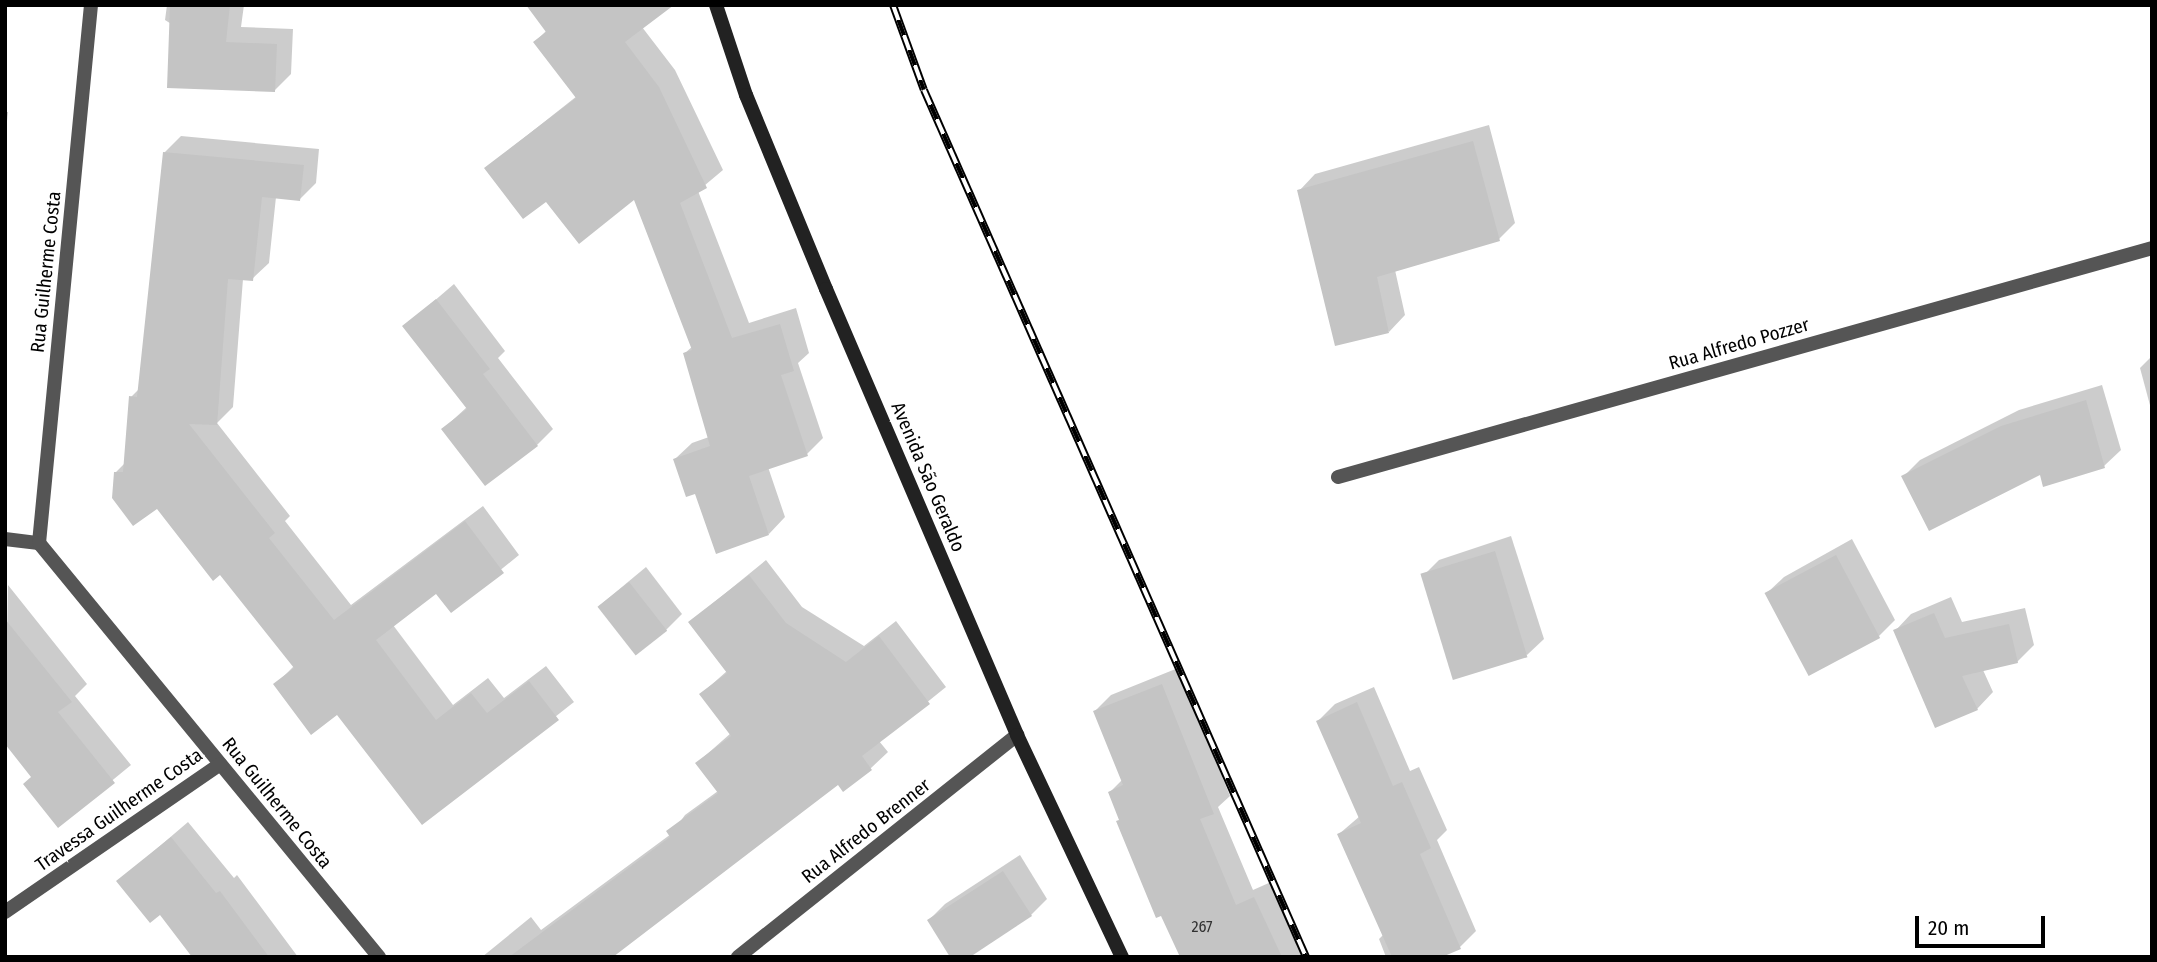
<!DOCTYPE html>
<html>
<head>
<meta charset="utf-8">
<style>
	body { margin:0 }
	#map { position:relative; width:2157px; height:962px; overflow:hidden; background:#fff; font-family:"Fira Sans Condensed",sans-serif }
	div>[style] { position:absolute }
	.shadow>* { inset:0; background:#0003 }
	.building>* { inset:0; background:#c4c4c4; transform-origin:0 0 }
	.street>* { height:14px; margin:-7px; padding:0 7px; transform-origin:7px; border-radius:7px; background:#555 }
	.secondary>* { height:14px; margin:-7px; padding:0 7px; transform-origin:7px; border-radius:7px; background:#222 }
	.rail>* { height:8px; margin-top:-4px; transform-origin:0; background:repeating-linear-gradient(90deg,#fff 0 16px,#000 0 32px); box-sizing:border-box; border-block:2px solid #000 }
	span { translate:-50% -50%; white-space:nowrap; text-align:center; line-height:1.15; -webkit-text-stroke:5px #fff; paint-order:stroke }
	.number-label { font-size:16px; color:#313131 }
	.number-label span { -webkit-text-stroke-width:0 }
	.street-label { font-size:19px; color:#000 }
	.frame { position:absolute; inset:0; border:7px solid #000; pointer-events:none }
	.scale { position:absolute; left:1915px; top:916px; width:130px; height:32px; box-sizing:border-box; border:4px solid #000; border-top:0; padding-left:9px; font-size:21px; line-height:24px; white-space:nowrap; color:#000; -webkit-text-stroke:5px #fff; paint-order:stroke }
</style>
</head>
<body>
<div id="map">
	<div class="shadow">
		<div style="clip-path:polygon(167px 5px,244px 5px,241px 27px,293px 29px,291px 74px,275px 90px,165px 20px)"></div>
		<div style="clip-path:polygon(642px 27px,675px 70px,723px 170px,698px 191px,749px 323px,796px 308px,809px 353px,798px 363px,823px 438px,807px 454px,768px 467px,785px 517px,769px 534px,696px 492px,675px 459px,692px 443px,709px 437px,685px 353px,693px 346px,634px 197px,546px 200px,486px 168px,577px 96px,535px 42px,547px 30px)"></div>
		<div style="clip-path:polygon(5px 112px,8px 112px,5px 140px)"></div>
		<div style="clip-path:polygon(1489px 125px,1515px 223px,1499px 239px,1395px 270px,1405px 315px,1389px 332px,1299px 191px,1315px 174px)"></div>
		<div style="clip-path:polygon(181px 136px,319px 149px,316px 183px,300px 199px,276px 197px,269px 263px,252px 279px,243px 279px,233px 407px,217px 423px,290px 516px,285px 521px,351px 605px,483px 506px,519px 555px,451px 610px,437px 591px,393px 625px,453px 705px,488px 678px,504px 698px,546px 666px,574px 702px,422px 822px,338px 712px,276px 684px,294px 666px,221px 573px,157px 506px,115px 473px,126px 462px,131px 397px,140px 388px,164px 153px)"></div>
		<div style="clip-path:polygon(454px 284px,505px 351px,498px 358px,553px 429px,537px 445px,443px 429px,467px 407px,405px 326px)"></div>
		<div style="clip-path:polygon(2152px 356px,2152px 408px,2151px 409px,2140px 368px)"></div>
		<div style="clip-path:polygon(2102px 385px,2121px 450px,2104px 466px,2041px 473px,1904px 476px,1920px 460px,2019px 410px)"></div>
		<div style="clip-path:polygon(1511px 536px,1544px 639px,1527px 655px,1423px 576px,1439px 560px)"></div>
		<div style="clip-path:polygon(1852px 539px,1895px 620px,1879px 636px,1767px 593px,1784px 577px)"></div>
		<div style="clip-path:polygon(766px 560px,802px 607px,864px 646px,896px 621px,946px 687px,879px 741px,888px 752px,871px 768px,843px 790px,838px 783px,610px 957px,482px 957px,531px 917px,541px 930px,671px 834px,685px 815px,718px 791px,697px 763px,731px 733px,701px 694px,727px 671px,690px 622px)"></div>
		<div style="clip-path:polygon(646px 567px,682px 614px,666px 630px,599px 606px)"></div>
		<div style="clip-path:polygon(8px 585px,87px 684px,75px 696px,131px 765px,58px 825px,33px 776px,5px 741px)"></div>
		<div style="clip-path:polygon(1951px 597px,1962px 622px,2025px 608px,2034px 645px,2017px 662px,1983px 670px,1993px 692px,1977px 709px,1895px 631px,1911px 614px)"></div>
		<div style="clip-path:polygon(1178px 668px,1230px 796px,1218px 807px,1253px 890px,1271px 882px,1304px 954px,1302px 957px,1182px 957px,1110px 792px,1123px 779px,1095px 711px,1111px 695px)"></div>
		<div style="clip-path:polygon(1374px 687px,1410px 771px,1419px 767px,1447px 830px,1437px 840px,1476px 931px,1460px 947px,1438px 957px,1386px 957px,1379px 939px,1384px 934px,1339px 834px,1360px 816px,1318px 721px,1335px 704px)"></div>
		<div style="clip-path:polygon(188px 822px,234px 878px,237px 875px,298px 957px,194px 957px,161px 912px,119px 881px)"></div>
		<div style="clip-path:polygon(1020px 855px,1047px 899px,1031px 915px,929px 920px,945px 904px)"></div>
	</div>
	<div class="building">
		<div style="clip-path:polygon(170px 5px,230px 5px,226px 42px,277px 44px,275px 92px,167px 88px)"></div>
		<div style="clip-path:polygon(526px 5px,674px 5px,625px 42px,659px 87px,707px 188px,680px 203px,732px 338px,780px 324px,794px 371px,781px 375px,808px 456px,749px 476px,769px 535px,716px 554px,695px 494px,686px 497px,673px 459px,710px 446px,683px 353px,692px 350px,634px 200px,579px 244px,546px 202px,523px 219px,484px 168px,576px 98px,533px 42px,546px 32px)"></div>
		<div style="clip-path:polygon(1473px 141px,1500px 241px,1377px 277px,1389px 333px,1335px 346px,1297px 190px)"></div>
		<div style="clip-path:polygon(163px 152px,304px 165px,300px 201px,262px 197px,253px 281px,228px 279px,217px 425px,189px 424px,275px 533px,269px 538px,334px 620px,465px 521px,504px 573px,451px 613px,436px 594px,376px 640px,436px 720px,471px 693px,487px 713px,529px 681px,559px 720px,422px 825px,337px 715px,311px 735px,273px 684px,294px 668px,220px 575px,213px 581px,157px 509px,133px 526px,112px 498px,114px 472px,123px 472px,129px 396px,137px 397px)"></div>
		<div style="clip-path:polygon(436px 299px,490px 369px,483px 374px,538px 446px,485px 486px,441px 429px,467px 409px,402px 326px)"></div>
		<div style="clip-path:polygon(2086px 400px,2105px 468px,2043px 487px,2040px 475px,1929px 531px,1901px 476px,2001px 426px)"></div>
		<div style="left:1495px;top:551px;width:111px;height:78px;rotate:73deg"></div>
		<div style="left:1836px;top:555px;width:94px;height:81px;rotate:62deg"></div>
		<div style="clip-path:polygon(749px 575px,786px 623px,846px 662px,879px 636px,930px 704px,862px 756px,872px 770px,843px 792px,838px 785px,613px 957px,509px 957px,670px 837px,666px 831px,718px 793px,695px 763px,731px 736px,699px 694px,727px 673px,688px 622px)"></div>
		<div style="left:629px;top:582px;width:62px;height:40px;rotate:52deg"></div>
		<div style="clip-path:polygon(1934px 613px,1945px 638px,2009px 624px,2018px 663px,1962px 676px,1978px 710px,1935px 728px,1893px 630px)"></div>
		<div style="clip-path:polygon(5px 619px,72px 702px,58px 712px,115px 783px,58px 828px,23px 784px,31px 777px,5px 744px)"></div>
		<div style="clip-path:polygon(1162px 684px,1214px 814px,1200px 819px,1236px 905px,1254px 897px,1282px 957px,1180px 957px,1161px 916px,1156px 918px,1116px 821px,1119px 820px,1108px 792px,1123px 785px,1093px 711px)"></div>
		<div style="clip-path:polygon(1357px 702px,1393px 786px,1402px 782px,1431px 848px,1420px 854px,1461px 949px,1442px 957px,1392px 957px,1337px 834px,1361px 823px,1316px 721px)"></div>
		<div style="clip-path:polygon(171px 837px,216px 893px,220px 891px,269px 957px,192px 957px,160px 915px,150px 923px,116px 881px)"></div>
		<div style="clip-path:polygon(1003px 871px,1032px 916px,970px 957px,950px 957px,927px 920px)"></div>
	</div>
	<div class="street">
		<div style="left:1338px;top:477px;width:846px;rotate:-15.71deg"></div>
		<div style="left:5px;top:539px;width:34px;rotate:7deg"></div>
		<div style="left:39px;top:543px;width:541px;rotate:-84.48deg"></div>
		<div style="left:39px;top:543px;width:536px;rotate:50.61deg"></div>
		<div style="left:5px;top:912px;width:261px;rotate:-34.5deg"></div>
		<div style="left:738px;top:957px;width:357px;rotate:-38.5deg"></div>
	</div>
	<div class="secondary">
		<div style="left:716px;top:5px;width:95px;rotate:71.6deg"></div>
		<div style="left:746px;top:95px;width:210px;rotate:67.6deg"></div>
		<div style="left:826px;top:289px;width:485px;rotate:66.8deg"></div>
		<div style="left:1017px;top:735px;width:246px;rotate:64.7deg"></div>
	</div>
	<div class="rail">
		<div style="left:893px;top:5px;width:90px;rotate:70deg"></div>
		<div style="left:924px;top:90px;width:947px;rotate:66.22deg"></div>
	</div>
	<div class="number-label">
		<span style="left:1202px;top:927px">267</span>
	</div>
	<div class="street-label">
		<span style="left:46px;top:272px;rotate:-84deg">Rua Guilherme Costa</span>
		<span style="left:1739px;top:344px;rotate:-16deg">Rua Alfredo Pozzer</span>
		<span style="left:928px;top:477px;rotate:67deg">Avenida São Geraldo</span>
		<span style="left:277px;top:803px;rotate:51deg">Rua Guilherme Costa</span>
		<span style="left:119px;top:810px;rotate:-35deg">Travessa Guilherme Costa</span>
		<span style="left:866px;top:831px;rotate:-38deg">Rua Alfredo Brenner</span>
	</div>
	<div class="frame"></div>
	<div class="scale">20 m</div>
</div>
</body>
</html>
